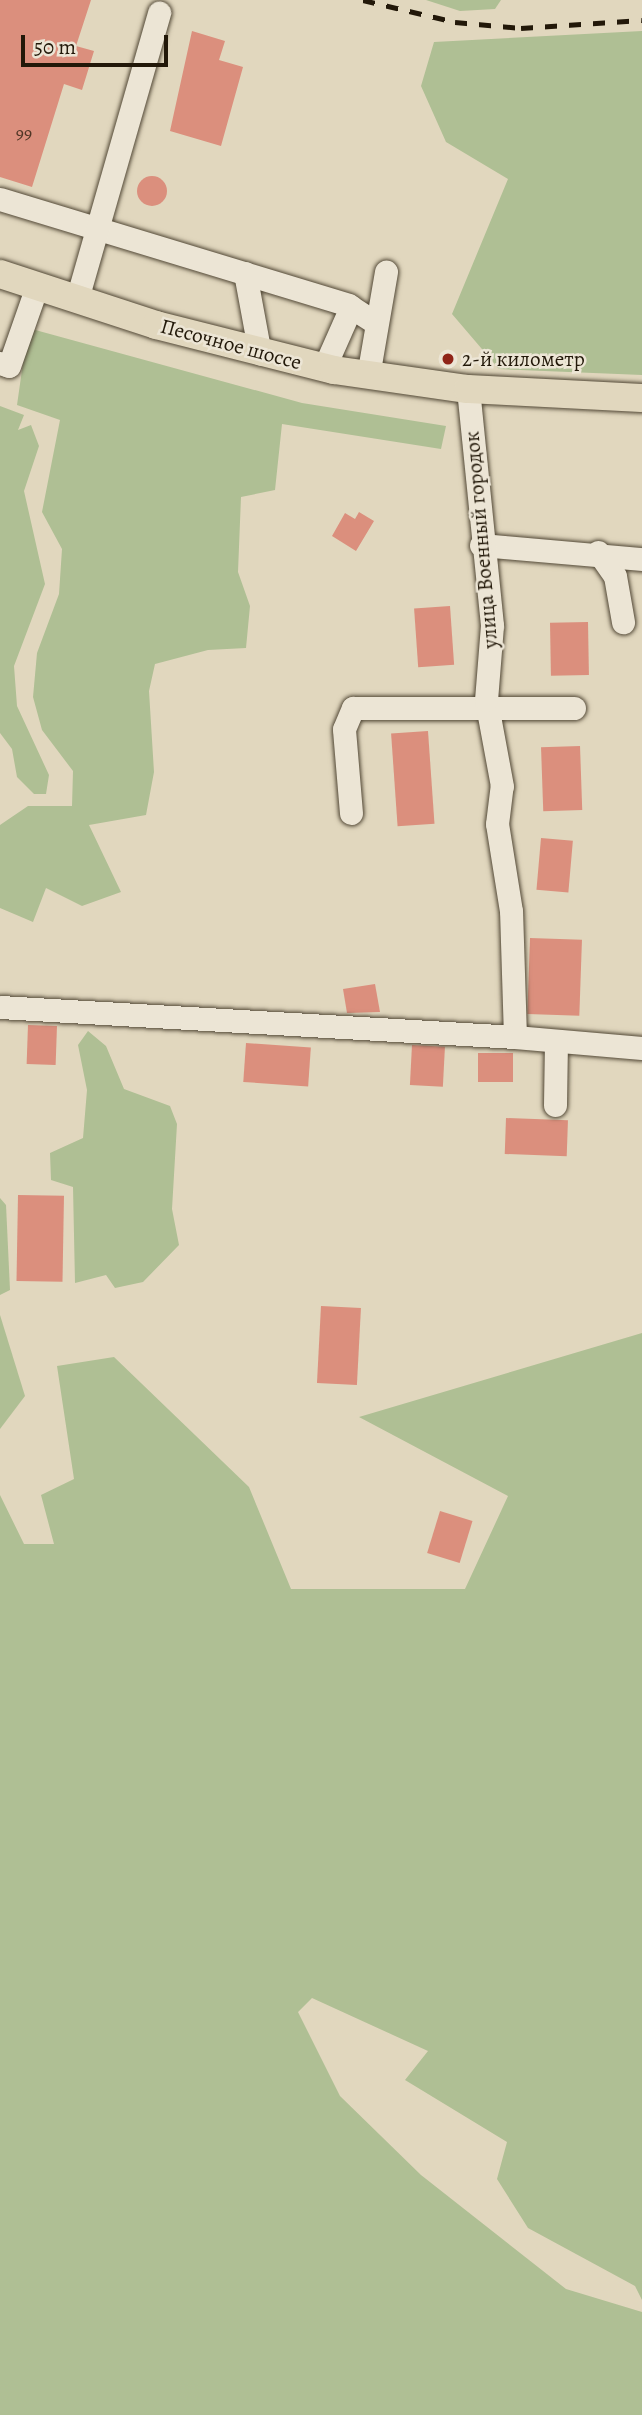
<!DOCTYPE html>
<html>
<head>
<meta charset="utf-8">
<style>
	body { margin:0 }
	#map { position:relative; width:642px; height:2415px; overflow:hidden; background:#e1d7be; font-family:Alegreya,serif }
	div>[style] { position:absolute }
	.green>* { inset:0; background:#afbf94 }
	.building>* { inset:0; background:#db8f7d; transform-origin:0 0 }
	.round { border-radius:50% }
	.roads { filter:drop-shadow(0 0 2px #524836) drop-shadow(0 0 2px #524836) }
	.minor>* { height:23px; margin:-11.5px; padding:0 11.5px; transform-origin:11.5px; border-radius:11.5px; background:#ece5d5 }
	.major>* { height:28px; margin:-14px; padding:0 14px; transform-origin:14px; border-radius:14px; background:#e1d7be }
	.rail>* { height:5px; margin-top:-2.5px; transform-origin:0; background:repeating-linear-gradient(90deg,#221809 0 12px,transparent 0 24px) }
	.dots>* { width:19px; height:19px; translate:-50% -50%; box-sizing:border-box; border:4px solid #ece5d5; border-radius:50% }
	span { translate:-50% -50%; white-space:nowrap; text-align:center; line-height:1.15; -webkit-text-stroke:5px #ece5d5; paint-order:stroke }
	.number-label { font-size:18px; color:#503626 }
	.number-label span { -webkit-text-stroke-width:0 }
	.street-label { font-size:21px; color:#221809 }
	.poi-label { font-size:21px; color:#221809 }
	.left { translate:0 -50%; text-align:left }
	.scale { position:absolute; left:21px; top:35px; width:147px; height:32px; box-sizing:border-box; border:4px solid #221809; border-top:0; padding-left:9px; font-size:21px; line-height:24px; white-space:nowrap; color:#221809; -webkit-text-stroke:5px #ece5d5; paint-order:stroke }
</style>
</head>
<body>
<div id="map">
	<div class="green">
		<div style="clip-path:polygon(426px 0,501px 0,495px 9px,460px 11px)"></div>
		<div style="clip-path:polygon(642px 31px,642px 375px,499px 369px,452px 314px,508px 179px,446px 142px,421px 86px,434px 42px)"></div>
		<div style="clip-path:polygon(28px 328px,302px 403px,446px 426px,441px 449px,282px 424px,275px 490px,241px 497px,238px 572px,250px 606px,246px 648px,208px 650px,155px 664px,149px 691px,154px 772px,146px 815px,89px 825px,121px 892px,82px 906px,46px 888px,33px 922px,0 908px,0 825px,28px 806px,72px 806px,73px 771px,42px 730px,33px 697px,37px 653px,59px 594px,62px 549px,42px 512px,60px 420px,17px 405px)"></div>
		<div style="clip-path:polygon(0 406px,24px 415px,18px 430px,31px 425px,39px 446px,24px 491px,45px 584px,14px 666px,17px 706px,49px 775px,46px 794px,34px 794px,17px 777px,12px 749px,0 733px)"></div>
		<div style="clip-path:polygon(88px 1031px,106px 1046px,124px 1089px,170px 1106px,177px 1124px,172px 1209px,179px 1245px,143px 1282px,115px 1288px,106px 1275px,75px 1283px,73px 1187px,51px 1180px,50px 1153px,83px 1138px,87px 1090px,78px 1045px)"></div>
		<div style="clip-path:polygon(0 1198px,6px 1205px,10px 1290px,0 1295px)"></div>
		<div style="clip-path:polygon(0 1315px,25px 1396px,0 1429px)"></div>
		<div style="clip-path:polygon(642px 1333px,642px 2300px,635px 2286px,528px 2228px,497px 2179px,507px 2142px,405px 2080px,428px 2051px,312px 1998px,298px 2012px,340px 2096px,421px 2175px,566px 2289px,642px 2312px,642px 2415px,0 2415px,0 1495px,24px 1544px,54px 1544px,41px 1495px,74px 1479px,57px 1366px,114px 1357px,249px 1487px,291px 1589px,465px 1589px,508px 1496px,359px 1417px)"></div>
	</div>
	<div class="building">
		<div style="clip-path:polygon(0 0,91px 0,76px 46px,94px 51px,82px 90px,64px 84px,32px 187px,0 177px)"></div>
		<div style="clip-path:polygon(192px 31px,225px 41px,219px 60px,243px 67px,221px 146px,170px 131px)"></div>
		<div class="round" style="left:137px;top:176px;width:30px;height:30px"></div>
		<div style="clip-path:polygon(359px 512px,374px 521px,356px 551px,332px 536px,345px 513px,355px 519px)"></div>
		<div style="left:450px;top:606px;width:59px;height:36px;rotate:86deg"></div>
		<div style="left:588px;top:622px;width:53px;height:38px;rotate:89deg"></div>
		<div style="left:428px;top:731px;width:93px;height:37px;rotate:86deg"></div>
		<div style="left:580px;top:746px;width:64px;height:39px;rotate:88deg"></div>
		<div style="left:541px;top:838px;width:32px;height:52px;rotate:5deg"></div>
		<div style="left:530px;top:938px;width:52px;height:76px;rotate:2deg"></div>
		<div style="clip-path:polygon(375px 984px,380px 1012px,347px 1013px,343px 989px)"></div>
		<div style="left:28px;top:1025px;width:29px;height:39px;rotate:2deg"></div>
		<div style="left:246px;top:1043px;width:65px;height:39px;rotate:4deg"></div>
		<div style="left:412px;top:1045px;width:33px;height:40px;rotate:3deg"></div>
		<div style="left:478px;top:1053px;width:35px;height:29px"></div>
		<div style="left:506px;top:1118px;width:62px;height:36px;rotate:2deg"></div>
		<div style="left:18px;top:1195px;width:46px;height:86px;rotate:1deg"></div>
		<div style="left:321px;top:1306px;width:40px;height:77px;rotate:3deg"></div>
		<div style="left:440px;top:1511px;width:34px;height:44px;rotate:17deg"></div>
	</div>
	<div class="roads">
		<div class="minor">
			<div style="left:0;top:199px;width:364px;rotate:16.9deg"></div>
			<div style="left:348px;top:305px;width:31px;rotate:33deg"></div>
			<div style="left:245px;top:273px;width:82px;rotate:79.5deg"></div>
			<div style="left:77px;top:299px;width:298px;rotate:-74deg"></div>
			<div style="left:0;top:363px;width:9px;rotate:18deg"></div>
			<div style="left:9px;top:366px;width:85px;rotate:-70.7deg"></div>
			<div style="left:324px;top:368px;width:67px;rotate:-66.1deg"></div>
			<div style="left:368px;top:376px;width:106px;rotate:-80.2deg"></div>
			<div style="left:481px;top:545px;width:162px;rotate:5deg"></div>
			<div style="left:598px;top:552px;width:29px;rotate:55deg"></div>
			<div style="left:615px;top:576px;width:47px;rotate:80.1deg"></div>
			<div style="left:351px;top:813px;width:84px;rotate:-94.8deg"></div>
			<div style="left:344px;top:729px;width:23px;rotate:-67deg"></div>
			<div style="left:353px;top:708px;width:221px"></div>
			<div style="left:0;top:1007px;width:516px;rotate:3.33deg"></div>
			<div style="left:515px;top:1037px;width:126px;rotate:-91.8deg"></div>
			<div style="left:511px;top:911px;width:88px;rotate:-99.1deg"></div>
			<div style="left:497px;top:824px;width:38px;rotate:-83deg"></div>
			<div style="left:502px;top:786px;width:87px;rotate:-100.5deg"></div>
			<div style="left:486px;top:700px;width:75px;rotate:-85.4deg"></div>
			<div style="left:492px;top:625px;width:237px;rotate:-95.8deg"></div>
			<div style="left:515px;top:1037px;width:127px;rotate:5deg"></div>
			<div style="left:555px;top:1105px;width:64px;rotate:-89.1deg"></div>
		</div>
		<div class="major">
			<div style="left:0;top:274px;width:164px;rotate:18.1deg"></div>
			<div style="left:156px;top:325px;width:184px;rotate:14.2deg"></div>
			<div style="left:334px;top:370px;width:135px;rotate:8.1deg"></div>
			<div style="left:468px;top:389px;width:174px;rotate:3deg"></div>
		</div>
	</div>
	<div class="rail">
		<div style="left:363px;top:0;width:95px;rotate:13.4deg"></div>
		<div style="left:455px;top:22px;width:66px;rotate:5.2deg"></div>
		<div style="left:521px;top:28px;width:121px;rotate:-3.8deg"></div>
	</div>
	<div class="dots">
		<div style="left:448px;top:359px;background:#8f2418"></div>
	</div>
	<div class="number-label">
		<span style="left:24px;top:133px">99</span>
	</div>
	<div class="street-label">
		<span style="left:231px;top:344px;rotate:15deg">Песочное шоссе</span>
		<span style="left:481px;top:540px;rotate:-95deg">улица Военный городок</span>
	</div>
	<div class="poi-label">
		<span class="left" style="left:462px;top:359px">2-й километр</span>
	</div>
	<div class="scale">50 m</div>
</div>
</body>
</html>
